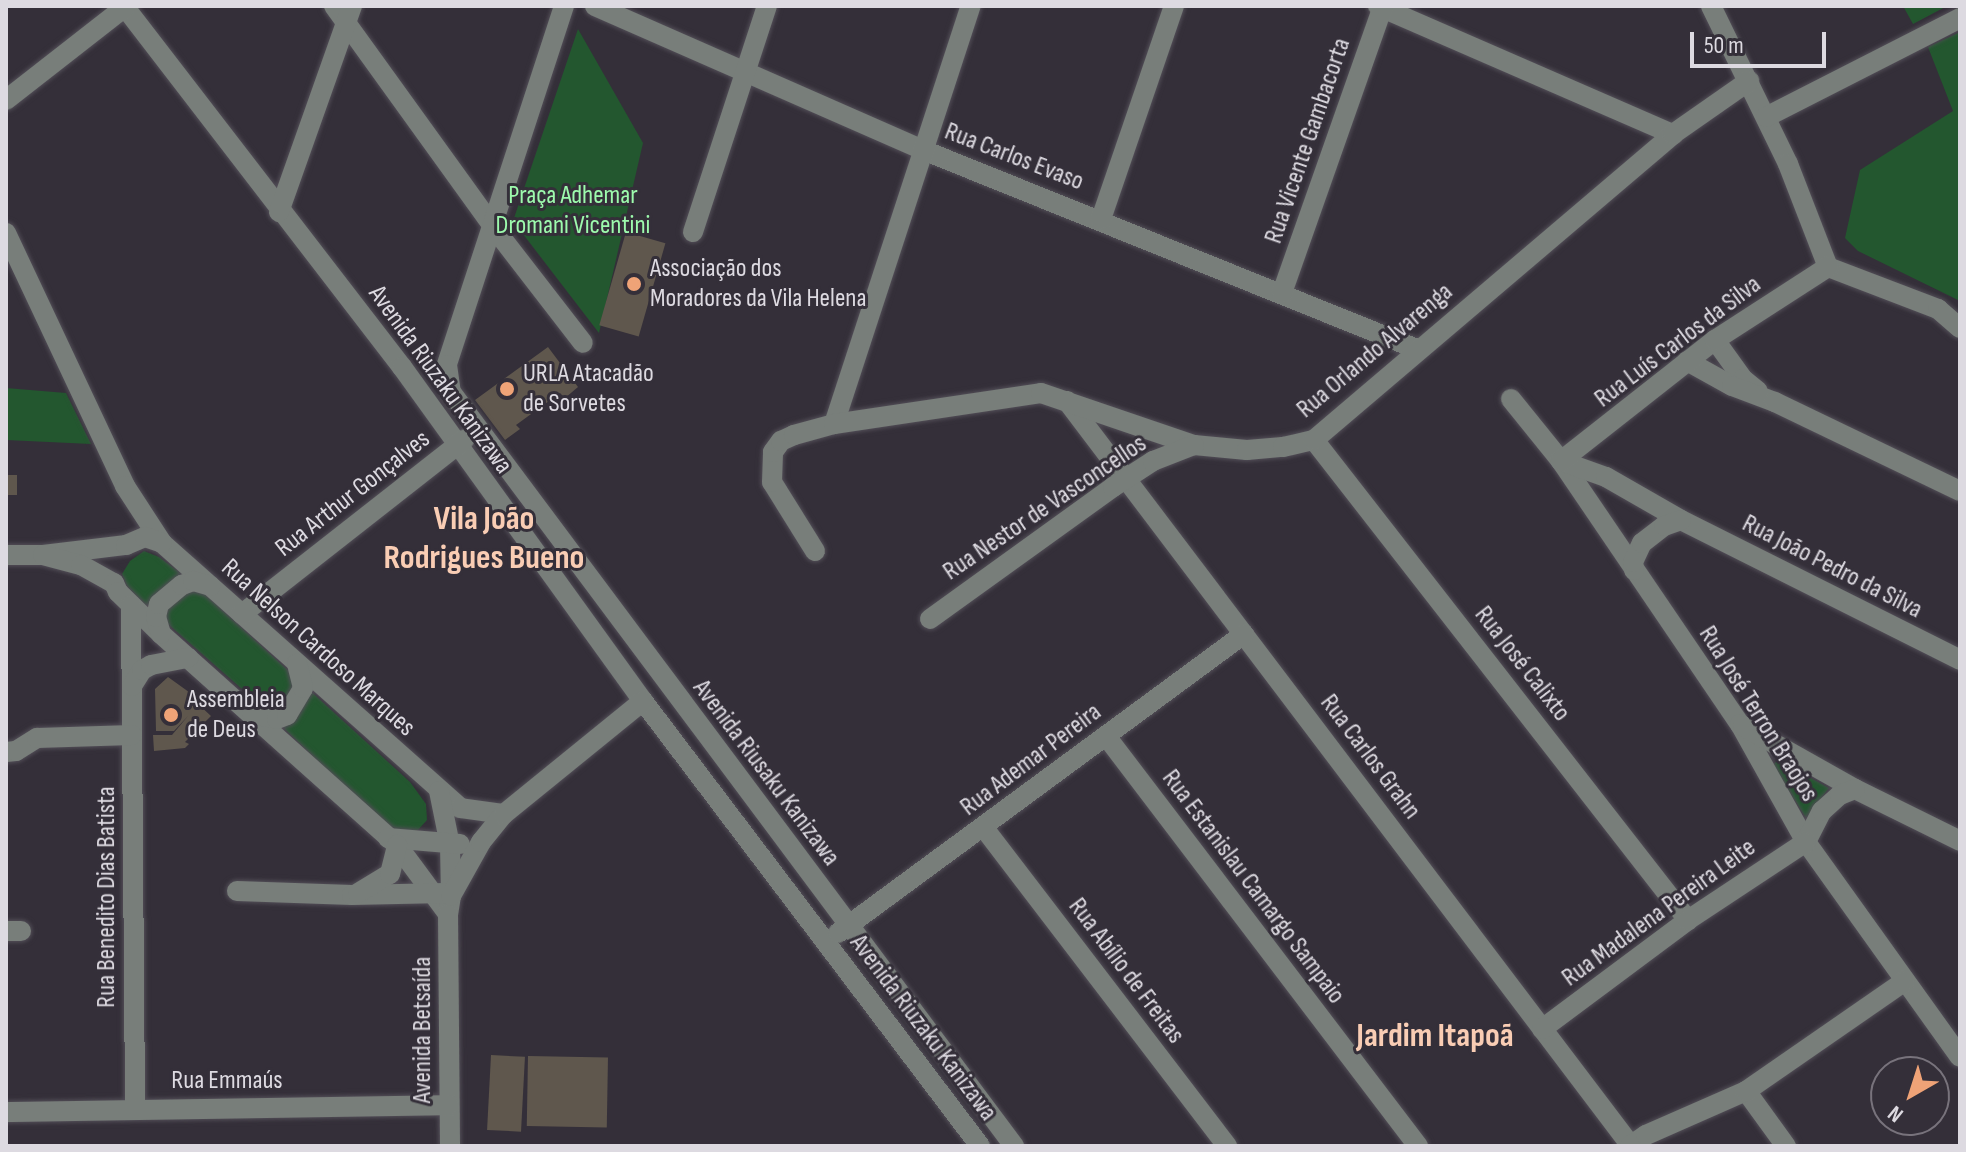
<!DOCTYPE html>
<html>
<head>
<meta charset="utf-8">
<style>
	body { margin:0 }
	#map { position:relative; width:1966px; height:1152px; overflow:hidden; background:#342f39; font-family:"Sofia Sans Condensed",sans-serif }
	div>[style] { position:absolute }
	.green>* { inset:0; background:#23572f }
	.building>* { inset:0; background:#5f574d; transform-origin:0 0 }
	.roads { filter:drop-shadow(0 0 2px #524e57) drop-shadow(0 0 2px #524e57) }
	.minor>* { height:20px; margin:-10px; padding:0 10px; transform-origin:10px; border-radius:10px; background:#787e7a }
	.dots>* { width:22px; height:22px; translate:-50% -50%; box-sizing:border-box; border:4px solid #342f39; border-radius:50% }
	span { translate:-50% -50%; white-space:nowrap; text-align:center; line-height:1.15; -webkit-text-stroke:6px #342f39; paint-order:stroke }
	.street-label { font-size:26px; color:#dddae1 }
	.park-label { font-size:26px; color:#9dfaad }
	.poi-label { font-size:26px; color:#dddae1 }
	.left { translate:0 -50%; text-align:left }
	.district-label { font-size:34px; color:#f9cdb4; font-weight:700 }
	.frame { position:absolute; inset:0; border:8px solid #dddae1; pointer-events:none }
	.north { position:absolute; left:1870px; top:1056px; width:80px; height:80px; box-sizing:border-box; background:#342f39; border:2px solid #78737c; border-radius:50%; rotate:219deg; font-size:22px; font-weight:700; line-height:32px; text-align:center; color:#dddae1 }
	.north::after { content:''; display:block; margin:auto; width:28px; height:36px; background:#efa377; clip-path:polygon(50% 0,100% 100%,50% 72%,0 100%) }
	.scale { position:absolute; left:1690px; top:32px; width:136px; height:36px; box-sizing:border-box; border:4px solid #dddae1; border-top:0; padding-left:10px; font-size:24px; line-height:28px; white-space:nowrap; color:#dddae1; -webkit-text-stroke:6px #342f39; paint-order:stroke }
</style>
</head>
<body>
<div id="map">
	<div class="green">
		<div style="clip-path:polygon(1903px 6px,1947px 6px,1913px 24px)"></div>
		<div style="clip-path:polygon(578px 29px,643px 143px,599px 333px,513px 221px)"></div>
		<div style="clip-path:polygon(1960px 32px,1960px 301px,1858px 251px,1845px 238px,1860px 170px,1953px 111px,1928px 47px)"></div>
		<div style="clip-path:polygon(6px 388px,66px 393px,91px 444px,6px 440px)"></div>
		<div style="clip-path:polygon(144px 551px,159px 557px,187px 578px,410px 782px,426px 804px,427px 820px,418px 830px,406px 833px,385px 825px,251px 697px,144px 603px,127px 586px,122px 574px,130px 561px)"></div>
		<div style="clip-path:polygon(1778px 760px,1829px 788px,1806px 818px,1773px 765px)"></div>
	</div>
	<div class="building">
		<div style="left:626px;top:232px;width:41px;height:97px;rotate:16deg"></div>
		<div style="clip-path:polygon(548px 347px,578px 387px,565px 398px,560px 393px,516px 425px,520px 429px,505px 440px,475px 400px)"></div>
		<div style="left:6px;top:475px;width:11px;height:20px"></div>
		<div style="clip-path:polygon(168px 677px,200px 700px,197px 703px,211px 716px,185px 742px,189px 744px,185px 748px,154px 751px,153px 735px,172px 735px,188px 716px,174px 731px,156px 731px,155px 689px)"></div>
		<div style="left:491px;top:1055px;width:34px;height:75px;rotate:3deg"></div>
		<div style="left:528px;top:1056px;width:80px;height:70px;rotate:1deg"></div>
	</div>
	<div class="roads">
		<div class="minor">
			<div style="left:124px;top:6px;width:456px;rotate:52.4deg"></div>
			<div style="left:402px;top:367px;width:412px;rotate:54.2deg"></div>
			<div style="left:643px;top:701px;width:558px;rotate:52.86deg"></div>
			<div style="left:334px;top:6px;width:274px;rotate:54.2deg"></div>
			<div style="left:494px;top:228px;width:145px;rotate:52.3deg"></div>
			<div style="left:564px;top:6px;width:378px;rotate:108.1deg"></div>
			<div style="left:447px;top:365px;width:27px;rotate:82deg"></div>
			<div style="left:451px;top:392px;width:941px;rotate:53.25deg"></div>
			<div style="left:595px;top:6px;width:358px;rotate:23.7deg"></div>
			<div style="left:923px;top:150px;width:533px;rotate:21.94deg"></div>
			<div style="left:1378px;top:6px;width:322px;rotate:23.5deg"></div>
			<div style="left:1711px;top:6px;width:176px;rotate:64deg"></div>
			<div style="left:1788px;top:164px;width:110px;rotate:68.8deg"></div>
			<div style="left:6px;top:100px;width:151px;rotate:-38deg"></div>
			<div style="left:1766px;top:117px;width:218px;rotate:-27deg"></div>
			<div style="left:279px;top:212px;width:219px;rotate:-70.5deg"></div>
			<div style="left:1101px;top:219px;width:225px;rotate:-71.1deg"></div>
			<div style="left:693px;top:232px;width:238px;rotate:-71.9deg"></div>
			<div style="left:6px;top:233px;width:280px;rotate:64.8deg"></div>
			<div style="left:125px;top:486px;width:68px;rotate:57deg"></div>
			<div style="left:162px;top:543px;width:399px;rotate:41.6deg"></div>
			<div style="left:460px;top:808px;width:44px;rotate:7.8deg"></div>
			<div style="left:1828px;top:267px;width:118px;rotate:20.9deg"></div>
			<div style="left:1938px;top:309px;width:29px;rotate:41deg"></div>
			<div style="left:1282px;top:293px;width:304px;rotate:-70.6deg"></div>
			<div style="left:1715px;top:340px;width:48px;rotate:54.3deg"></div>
			<div style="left:1743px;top:379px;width:19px;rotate:39deg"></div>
			<div style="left:1687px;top:361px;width:51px;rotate:29.1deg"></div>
			<div style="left:1732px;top:386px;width:46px;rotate:20.4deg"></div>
			<div style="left:1775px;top:402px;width:205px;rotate:25.7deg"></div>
			<div style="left:1511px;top:399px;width:80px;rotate:51.1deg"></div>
			<div style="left:1561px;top:461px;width:318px;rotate:55.8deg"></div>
			<div style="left:1740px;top:724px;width:135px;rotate:60.8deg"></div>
			<div style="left:1806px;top:842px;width:264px;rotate:54.4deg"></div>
			<div style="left:1067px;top:401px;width:934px;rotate:52.87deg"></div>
			<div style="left:834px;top:424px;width:440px;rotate:-71.9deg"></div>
			<div style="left:1314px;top:440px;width:609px;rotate:52.08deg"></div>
			<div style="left:1561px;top:461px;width:48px;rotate:19.6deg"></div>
			<div style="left:1606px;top:477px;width:86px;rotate:29.8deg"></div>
			<div style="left:1681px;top:520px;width:312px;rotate:26.6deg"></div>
			<div style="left:1561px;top:461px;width:196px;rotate:-38.2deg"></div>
			<div style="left:1715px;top:340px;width:135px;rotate:-32.9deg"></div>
			<div style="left:815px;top:551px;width:81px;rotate:-121.9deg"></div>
			<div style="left:772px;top:482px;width:30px;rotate:-88deg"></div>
			<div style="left:773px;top:452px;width:14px;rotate:-54deg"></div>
			<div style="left:781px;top:441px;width:14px;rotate:-25deg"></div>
			<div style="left:794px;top:435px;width:41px;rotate:-15.4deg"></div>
			<div style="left:834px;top:424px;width:209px;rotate:-8.5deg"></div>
			<div style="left:1041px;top:393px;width:162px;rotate:18.8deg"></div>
			<div style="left:1194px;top:445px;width:53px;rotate:5.4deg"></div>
			<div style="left:1247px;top:450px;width:36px;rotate:-5deg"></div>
			<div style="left:1283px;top:447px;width:32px;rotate:-13deg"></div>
			<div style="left:1314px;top:440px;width:472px;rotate:-40.4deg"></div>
			<div style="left:1673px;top:134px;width:93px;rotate:-34.9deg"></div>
			<div style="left:6px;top:555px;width:37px"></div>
			<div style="left:43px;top:555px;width:84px;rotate:-6.9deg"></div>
			<div style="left:126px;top:545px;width:21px;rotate:-23deg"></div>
			<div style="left:145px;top:537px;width:18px;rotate:19deg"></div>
			<div style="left:43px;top:555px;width:39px;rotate:15deg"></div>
			<div style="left:81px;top:565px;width:38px;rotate:29deg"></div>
			<div style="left:114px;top:583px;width:10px;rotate:66deg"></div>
			<div style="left:118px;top:592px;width:60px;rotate:44.3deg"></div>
			<div style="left:161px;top:634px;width:317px;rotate:41.8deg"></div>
			<div style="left:397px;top:845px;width:86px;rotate:53.5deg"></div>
			<div style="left:1634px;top:570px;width:8px;rotate:-97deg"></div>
			<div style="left:1633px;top:562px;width:21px;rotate:-65deg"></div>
			<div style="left:1642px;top:543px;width:28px;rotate:-38deg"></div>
			<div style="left:1664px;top:526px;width:18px;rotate:-19deg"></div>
			<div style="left:131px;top:605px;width:503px;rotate:89.54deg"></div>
			<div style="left:242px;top:614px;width:283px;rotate:-38.1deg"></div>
			<div style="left:930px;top:619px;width:226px;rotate:-35.8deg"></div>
			<div style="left:1113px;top:487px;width:48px;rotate:-33deg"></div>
			<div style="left:1153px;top:461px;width:44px;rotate:-21.3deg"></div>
			<div style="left:161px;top:634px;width:18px;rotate:-106deg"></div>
			<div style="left:156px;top:617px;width:13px;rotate:-77deg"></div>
			<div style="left:159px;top:604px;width:30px;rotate:-40deg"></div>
			<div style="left:182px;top:585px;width:12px;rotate:-20deg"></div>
			<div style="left:193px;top:581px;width:18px;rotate:16deg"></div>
			<div style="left:132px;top:686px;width:19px;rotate:-58deg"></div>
			<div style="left:142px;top:670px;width:10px;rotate:-29deg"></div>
			<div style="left:151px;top:665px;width:38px;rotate:-11deg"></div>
			<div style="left:252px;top:714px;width:25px;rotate:11deg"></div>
			<div style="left:277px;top:719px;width:11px;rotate:-22deg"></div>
			<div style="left:287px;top:715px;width:31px;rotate:-59deg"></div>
			<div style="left:303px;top:688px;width:25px;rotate:-104deg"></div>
			<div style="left:1743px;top:726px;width:129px;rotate:29.4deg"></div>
			<div style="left:1855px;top:789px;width:117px;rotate:26.3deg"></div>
			<div style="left:1106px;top:736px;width:515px;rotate:52.73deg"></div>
			<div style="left:6px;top:752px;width:10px;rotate:-6deg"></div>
			<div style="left:16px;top:751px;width:25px;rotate:-32deg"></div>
			<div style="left:37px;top:738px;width:95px;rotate:-1.8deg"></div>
			<div style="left:439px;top:791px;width:55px;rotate:78.5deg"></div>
			<div style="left:450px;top:845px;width:51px;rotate:88.9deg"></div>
			<div style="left:451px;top:896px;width:18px;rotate:99deg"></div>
			<div style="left:448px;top:914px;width:232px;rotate:89.5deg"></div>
			<div style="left:984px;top:828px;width:400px;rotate:52.6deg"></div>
			<div style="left:388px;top:838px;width:72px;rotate:4.8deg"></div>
			<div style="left:1806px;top:842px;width:35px;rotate:-63deg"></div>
			<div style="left:1822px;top:811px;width:24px;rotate:-42deg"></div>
			<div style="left:1840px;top:795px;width:16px;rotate:-22deg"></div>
			<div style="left:237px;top:891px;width:115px;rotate:2deg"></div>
			<div style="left:352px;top:895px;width:93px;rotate:-1.2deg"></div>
			<div style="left:358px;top:893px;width:37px;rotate:-31deg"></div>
			<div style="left:390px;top:874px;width:30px;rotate:-76deg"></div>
			<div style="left:451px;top:896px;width:62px;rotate:-60.9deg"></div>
			<div style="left:481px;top:842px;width:36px;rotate:-51deg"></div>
			<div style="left:504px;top:814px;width:179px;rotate:-39.1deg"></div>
			<div style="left:6px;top:931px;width:15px"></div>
			<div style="left:838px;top:933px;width:504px;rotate:-36.37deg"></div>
			<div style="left:1542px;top:1029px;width:182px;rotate:-36.7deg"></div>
			<div style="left:1688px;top:920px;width:141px;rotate:-33.5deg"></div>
			<div style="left:1746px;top:1091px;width:68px;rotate:54deg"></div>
			<div style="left:6px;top:1112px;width:443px;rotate:-0.9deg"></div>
			<div style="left:1630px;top:1146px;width:19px;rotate:-35deg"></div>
			<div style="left:1646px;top:1135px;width:109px;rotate:-23.7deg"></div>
			<div style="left:1746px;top:1091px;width:193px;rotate:-34.7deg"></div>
		</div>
	</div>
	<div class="dots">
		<div style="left:634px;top:284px;background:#efa377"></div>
		<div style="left:507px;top:389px;background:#efa377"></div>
		<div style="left:171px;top:715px;background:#efa377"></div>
	</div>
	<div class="street-label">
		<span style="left:1308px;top:141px;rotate:-71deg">Rua Vicente Gambacorta</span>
		<span style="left:1014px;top:157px;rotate:21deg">Rua Carlos Evaso</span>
		<span style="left:1678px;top:342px;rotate:-37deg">Rua Luís Carlos da Silva</span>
		<span style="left:1375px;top:351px;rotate:-40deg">Rua Orlando Alvarenga</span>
		<span style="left:440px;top:380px;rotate:54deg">Avenida Riuzaku Kanizawa</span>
		<span style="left:353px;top:494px;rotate:-38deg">Rua Arthur Gonçalves</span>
		<span style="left:1045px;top:508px;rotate:-34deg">Rua Nestor de Vasconcellos</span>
		<span style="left:1832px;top:567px;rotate:27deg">Rua João Pedro da Silva</span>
		<span style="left:318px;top:648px;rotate:42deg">Rua Nelson Cardoso Marques</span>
		<span style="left:1522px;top:664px;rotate:52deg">Rua José Calixto</span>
		<span style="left:1758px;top:714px;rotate:58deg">Rua José Terron Braojos</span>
		<span style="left:1370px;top:757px;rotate:53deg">Rua Carlos Grahn</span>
		<span style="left:1031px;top:760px;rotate:-37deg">Rua Ademar Pereira</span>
		<span style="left:766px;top:773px;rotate:53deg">Avenida Riusaku Kanizawa</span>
		<span style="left:1253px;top:887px;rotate:53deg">Rua Estanislau Camargo Sampaio</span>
		<span style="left:107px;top:897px;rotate:-90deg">Rua Benedito Dias Batista</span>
		<span style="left:1659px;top:913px;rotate:-36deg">Rua Madalena Pereira Leite</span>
		<span style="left:1126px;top:971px;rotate:53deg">Rua Abílio de Freitas</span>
		<span style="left:923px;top:1028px;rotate:53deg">Avenida Riuzaku Kanizawa</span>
		<span style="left:423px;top:1030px;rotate:-90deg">Avenida Betsaída</span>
		<span style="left:227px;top:1081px">Rua Emmaús</span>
	</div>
	<div class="park-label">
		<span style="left:573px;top:211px">Praça Adhemar<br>Dromani Vicentini</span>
	</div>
	<div class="poi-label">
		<span class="left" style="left:650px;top:284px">Associação dos<br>Moradores da Vila Helena</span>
		<span class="left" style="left:523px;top:389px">URLA Atacadão<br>de Sorvetes</span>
		<span class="left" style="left:187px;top:715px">Assembleia<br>de Deus</span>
	</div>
	<div class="district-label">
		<span style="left:484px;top:538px">Vila João<br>Rodrigues Bueno</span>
		<span style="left:1435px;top:1036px">Jardim Itapoã</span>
	</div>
	<div class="frame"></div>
	<div class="north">N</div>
	<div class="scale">50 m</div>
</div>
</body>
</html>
